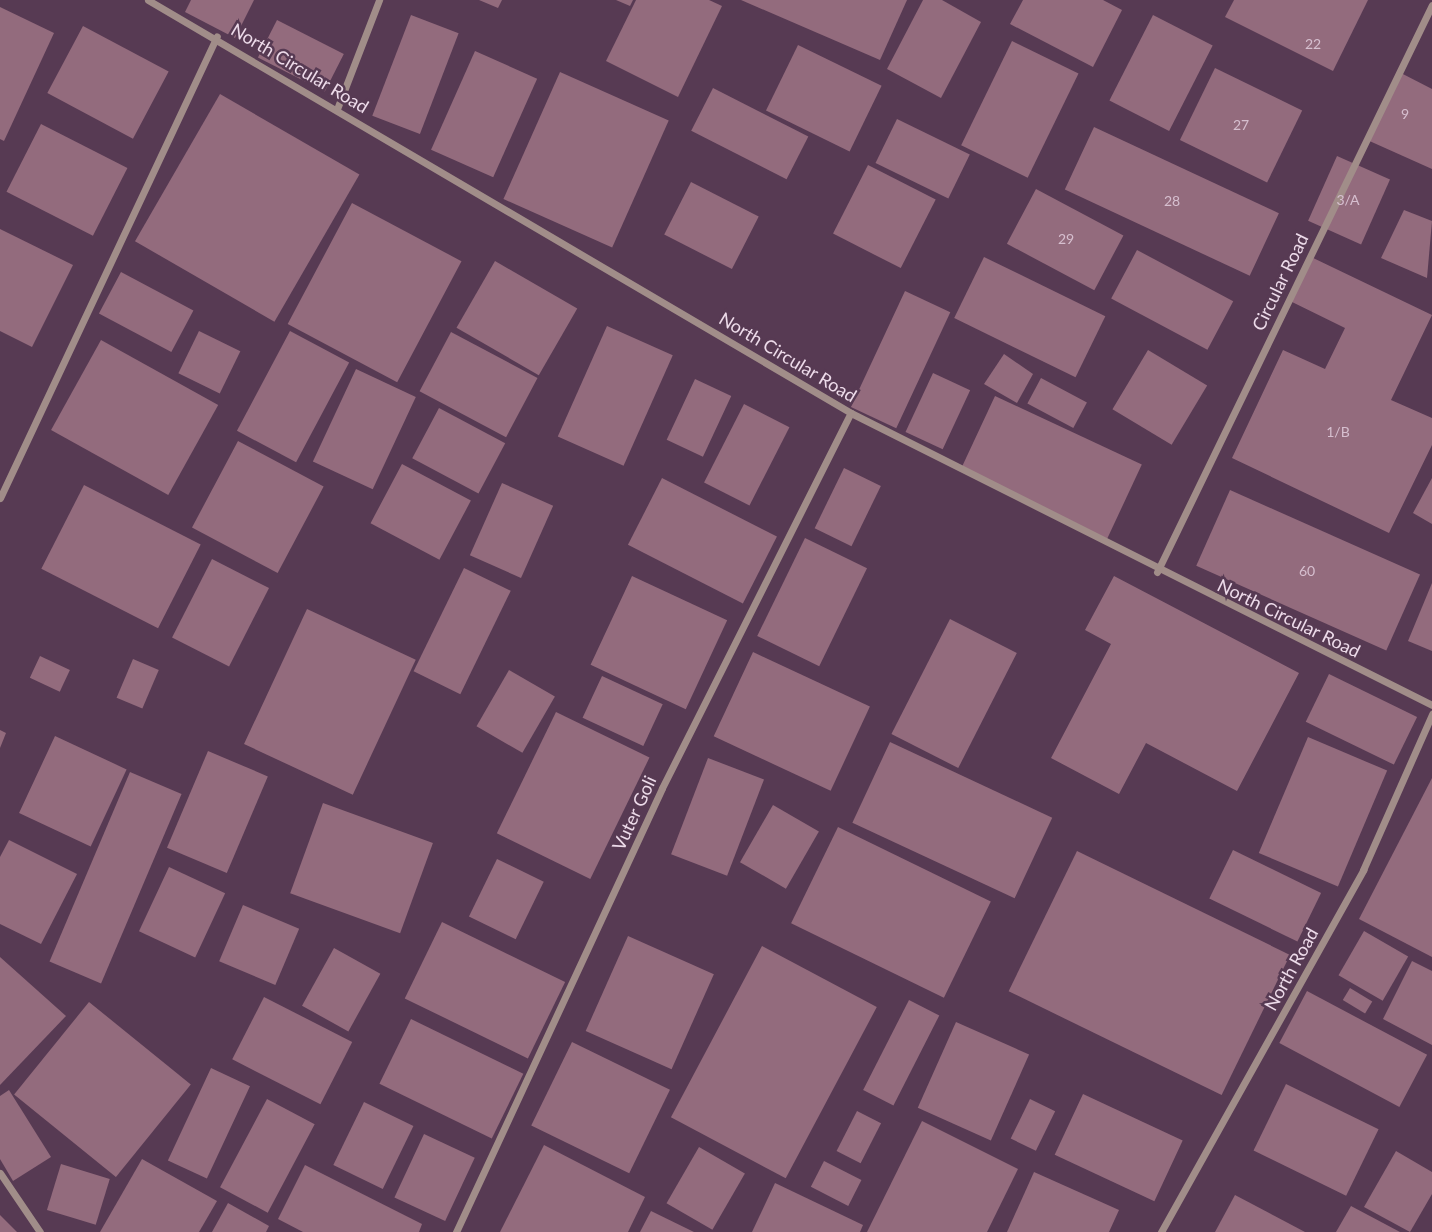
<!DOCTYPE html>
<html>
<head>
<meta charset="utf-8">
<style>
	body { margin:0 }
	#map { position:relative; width:1432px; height:1232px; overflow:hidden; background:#573a53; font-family:Lato,sans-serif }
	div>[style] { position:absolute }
	.building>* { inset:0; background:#936b7d; transform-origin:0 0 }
	.minor>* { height:7px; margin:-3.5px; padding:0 3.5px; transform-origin:3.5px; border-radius:3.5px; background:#a18d89 }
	span { translate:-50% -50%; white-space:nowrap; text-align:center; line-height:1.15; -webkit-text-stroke:5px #573a53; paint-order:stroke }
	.number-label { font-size:14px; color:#d6bfcf }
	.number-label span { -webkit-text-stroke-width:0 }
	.street-label { font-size:18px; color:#eddbea }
</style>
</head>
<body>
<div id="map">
	<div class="building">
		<div style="clip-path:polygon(191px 0,254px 0,235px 38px,185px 12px)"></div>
		<div style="clip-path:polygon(479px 0,502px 0,498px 8px)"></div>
		<div style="clip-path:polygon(616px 0,633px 0,630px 6px)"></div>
		<div style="clip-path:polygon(636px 0,709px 0,722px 6px,678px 97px,606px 61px)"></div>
		<div style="clip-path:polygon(741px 0,907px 0,880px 60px)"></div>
		<div style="clip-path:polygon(923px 0,942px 0,981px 22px,941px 98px,887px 69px)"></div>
		<div style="clip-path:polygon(1023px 0,1103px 0,1122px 10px,1093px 67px,1010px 24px)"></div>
		<div style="clip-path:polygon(1234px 0,1368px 0,1333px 71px,1225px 17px)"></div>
		<div style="clip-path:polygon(0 7px,54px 33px,4px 141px,0 139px)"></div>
		<div style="left:411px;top:15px;width:51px;height:108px;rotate:21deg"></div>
		<div style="left:1153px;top:15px;width:67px;height:96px;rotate:27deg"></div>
		<div style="left:277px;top:20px;width:75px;height:42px;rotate:27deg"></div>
		<div style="left:83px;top:26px;width:97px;height:76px;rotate:28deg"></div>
		<div style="left:1012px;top:41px;width:74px;height:116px;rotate:26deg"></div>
		<div style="left:798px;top:45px;width:93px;height:73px;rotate:26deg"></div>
		<div style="left:475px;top:51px;width:68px;height:108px;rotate:24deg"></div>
		<div style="left:1215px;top:68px;width:97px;height:80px;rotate:26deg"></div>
		<div style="left:560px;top:72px;width:119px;height:139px;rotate:24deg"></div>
		<div style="clip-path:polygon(1399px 72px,1432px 89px,1432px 169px,1365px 139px)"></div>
		<div style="left:713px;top:88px;width:107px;height:48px;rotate:27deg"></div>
		<div style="left:220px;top:94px;width:161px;height:170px;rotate:30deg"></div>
		<div style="left:897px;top:119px;width:81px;height:49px;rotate:26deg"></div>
		<div style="left:41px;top:124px;width:97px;height:76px;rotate:27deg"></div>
		<div style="left:1094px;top:127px;width:204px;height:69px;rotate:25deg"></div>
		<div style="left:1337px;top:156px;width:58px;height:71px;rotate:24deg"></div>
		<div style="left:868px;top:165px;width:76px;height:77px;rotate:27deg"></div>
		<div style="left:691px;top:182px;width:76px;height:59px;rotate:27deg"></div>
		<div style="left:1036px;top:189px;width:99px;height:62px;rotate:28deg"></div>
		<div style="left:352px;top:203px;width:124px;height:137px;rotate:28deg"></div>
		<div style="clip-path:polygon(1404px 210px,1432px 221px,1427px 278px,1381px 258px)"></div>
		<div style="clip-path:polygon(0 229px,73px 265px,32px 347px,0 331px)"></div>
		<div style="left:1137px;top:250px;width:109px;height:55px;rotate:28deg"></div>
		<div style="clip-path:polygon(1309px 256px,1432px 315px,1391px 400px,1432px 418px,1432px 445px,1389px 533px,1232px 458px,1283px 350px,1325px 369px,1345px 328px,1288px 300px)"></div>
		<div style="left:984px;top:257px;width:135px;height:68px;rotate:26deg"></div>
		<div style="left:495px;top:261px;width:95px;height:77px;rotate:30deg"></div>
		<div style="left:121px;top:272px;width:82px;height:47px;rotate:28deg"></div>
		<div style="left:905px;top:291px;width:50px;height:128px;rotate:25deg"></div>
		<div style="left:607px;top:326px;width:72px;height:121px;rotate:24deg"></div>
		<div style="left:199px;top:331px;width:46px;height:47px;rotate:26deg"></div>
		<div style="left:290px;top:331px;width:67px;height:113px;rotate:28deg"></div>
		<div style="left:451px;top:332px;width:98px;height:67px;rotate:28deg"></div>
		<div style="left:101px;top:340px;width:134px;height:103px;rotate:29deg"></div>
		<div style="left:1148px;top:350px;width:69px;height:69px;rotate:31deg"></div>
		<div style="clip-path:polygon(1004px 354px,1033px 374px,1017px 403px,984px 384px)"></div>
		<div style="left:356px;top:369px;width:66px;height:102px;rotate:25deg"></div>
		<div style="left:933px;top:373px;width:41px;height:65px;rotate:25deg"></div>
		<div style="left:1041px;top:378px;width:52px;height:29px;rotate:28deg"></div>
		<div style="left:695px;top:379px;width:40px;height:67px;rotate:25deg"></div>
		<div style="left:995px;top:396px;width:162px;height:82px;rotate:25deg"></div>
		<div style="left:744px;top:404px;width:51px;height:88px;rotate:27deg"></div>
		<div style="left:439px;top:408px;width:75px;height:57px;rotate:28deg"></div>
		<div style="left:238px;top:441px;width:97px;height:98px;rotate:28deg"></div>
		<div style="left:402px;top:464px;width:78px;height:67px;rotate:28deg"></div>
		<div style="left:844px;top:468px;width:41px;height:67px;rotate:26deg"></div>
		<div style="left:662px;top:478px;width:129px;height:75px;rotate:27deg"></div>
		<div style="clip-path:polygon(1432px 478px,1432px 524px,1413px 513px)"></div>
		<div style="left:502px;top:483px;width:56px;height:79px;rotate:24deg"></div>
		<div style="left:84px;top:485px;width:131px;height:94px;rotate:27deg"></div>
		<div style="left:1230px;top:490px;width:208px;height:83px;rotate:24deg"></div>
		<div style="left:805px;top:538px;width:69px;height:109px;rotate:26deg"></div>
		<div style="left:212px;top:559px;width:64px;height:88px;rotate:27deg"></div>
		<div style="left:464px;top:568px;width:52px;height:115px;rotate:26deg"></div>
		<div style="left:632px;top:576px;width:105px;height:98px;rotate:25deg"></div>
		<div style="clip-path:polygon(1114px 576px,1299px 673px,1237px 791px,1146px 743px,1119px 794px,1051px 758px,1111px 644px,1085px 630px)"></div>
		<div style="clip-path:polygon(1432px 583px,1432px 651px,1408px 641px)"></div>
		<div style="left:307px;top:609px;width:120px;height:149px;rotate:25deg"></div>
		<div style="left:950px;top:619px;width:75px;height:129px;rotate:27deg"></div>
		<div style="left:753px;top:652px;width:129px;height:93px;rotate:25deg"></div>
		<div style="left:40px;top:656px;width:33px;height:24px;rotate:25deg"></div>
		<div style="left:133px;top:659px;width:28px;height:42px;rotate:23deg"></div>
		<div style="left:509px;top:670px;width:53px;height:65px;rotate:30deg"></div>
		<div style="left:1329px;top:674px;width:98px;height:53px;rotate:26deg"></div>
		<div style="left:602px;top:676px;width:67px;height:46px;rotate:25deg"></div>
		<div style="left:556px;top:712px;width:104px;height:135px;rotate:26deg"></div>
		<div style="clip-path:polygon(0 730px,6px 733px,0 748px)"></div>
		<div style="left:55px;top:736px;width:79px;height:85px;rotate:25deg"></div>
		<div style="left:1308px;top:737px;width:86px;height:126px;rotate:23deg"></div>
		<div style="left:890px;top:742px;width:179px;height:89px;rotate:25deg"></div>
		<div style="left:208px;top:751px;width:65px;height:105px;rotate:23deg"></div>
		<div style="left:708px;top:758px;width:60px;height:103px;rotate:21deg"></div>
		<div style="left:130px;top:772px;width:56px;height:206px;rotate:23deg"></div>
		<div style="clip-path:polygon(1432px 778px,1432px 957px,1359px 919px)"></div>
		<div style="left:323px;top:803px;width:117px;height:96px;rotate:20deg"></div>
		<div style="left:773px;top:805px;width:53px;height:66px;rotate:30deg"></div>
		<div style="left:838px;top:827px;width:170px;height:107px;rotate:26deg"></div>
		<div style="clip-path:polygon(9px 840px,77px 874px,41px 944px,0 924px,0 857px)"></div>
		<div style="left:1233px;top:850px;width:98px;height:54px;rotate:26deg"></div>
		<div style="left:1077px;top:851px;width:237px;height:156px;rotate:26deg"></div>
		<div style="left:497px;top:859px;width:52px;height:64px;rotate:26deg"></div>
		<div style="left:169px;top:867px;width:62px;height:71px;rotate:25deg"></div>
		<div style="left:243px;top:905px;width:61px;height:61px;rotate:23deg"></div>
		<div style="left:442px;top:922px;width:137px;height:85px;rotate:26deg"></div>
		<div style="left:1364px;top:931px;width:51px;height:51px;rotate:30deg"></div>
		<div style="left:628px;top:936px;width:94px;height:104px;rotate:24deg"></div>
		<div style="left:762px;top:946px;width:130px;height:194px;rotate:28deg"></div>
		<div style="left:334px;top:948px;width:53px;height:66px;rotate:29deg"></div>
		<div style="clip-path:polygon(0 957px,66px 1016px,0 1085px)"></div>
		<div style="clip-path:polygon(1412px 961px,1432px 971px,1432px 1045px,1383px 1019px)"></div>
		<div style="left:1350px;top:988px;width:26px;height:14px;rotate:31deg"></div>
		<div style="left:1307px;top:991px;width:136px;height:59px;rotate:28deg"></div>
		<div style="left:264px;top:997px;width:99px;height:70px;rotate:27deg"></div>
		<div style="left:909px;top:1000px;width:34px;height:101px;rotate:27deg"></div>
		<div style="left:89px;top:1002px;width:131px;height:119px;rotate:39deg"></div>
		<div style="left:411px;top:1019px;width:125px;height:72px;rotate:26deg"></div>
		<div style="left:956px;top:1022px;width:80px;height:94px;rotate:24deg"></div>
		<div style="left:572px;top:1042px;width:109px;height:93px;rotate:26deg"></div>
		<div style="left:211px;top:1068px;width:43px;height:102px;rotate:25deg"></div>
		<div style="left:1286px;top:1084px;width:103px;height:74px;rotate:26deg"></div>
		<div style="clip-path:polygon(9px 1090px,51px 1157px,13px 1181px,0 1159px,0 1096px)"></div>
		<div style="left:1083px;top:1094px;width:110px;height:67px;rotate:25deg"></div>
		<div style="left:267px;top:1099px;width:54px;height:100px;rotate:28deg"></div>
		<div style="left:1030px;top:1099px;width:28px;height:44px;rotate:26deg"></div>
		<div style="left:364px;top:1102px;width:55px;height:70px;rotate:26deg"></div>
		<div style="left:857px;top:1111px;width:27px;height:45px;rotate:27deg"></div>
		<div style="clip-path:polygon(922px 1121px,1018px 1169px,987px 1232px,867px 1232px)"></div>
		<div style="left:424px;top:1134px;width:56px;height:70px;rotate:25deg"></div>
		<div style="clip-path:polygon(544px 1145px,645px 1197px,628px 1232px,500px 1232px)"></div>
		<div style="left:699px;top:1147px;width:53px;height:65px;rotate:30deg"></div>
		<div style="clip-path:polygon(1396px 1151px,1432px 1172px,1432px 1194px,1410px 1232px,1364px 1207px)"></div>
		<div style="clip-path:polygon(142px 1159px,217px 1201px,199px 1232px,100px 1232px)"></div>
		<div style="left:824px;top:1161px;width:42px;height:29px;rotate:27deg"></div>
		<div style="left:61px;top:1164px;width:51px;height:48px;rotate:17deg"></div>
		<div style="clip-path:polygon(305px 1165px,422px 1224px,419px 1232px,303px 1232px,278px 1219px)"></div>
		<div style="clip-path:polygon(1034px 1172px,1119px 1210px,1109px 1232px,1007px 1232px)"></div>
		<div style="clip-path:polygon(775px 1183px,863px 1225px,860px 1232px,752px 1232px)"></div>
		<div style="clip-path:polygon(1235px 1195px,1305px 1232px,1215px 1232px)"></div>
		<div style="clip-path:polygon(228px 1203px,269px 1226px,266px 1232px,212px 1232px)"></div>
		<div style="clip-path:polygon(1351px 1206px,1400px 1232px,1336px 1232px)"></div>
		<div style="clip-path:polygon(651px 1211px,694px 1232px,640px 1232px)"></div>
		<div style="clip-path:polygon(0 1215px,17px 1232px,0 1232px)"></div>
	</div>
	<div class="minor">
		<div style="left:148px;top:0;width:815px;rotate:30.43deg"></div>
		<div style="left:851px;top:413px;width:650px;rotate:26.68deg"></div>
		<div style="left:337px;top:109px;width:117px;rotate:-68.9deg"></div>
		<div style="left:0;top:498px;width:510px;rotate:-64.84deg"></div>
		<div style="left:1157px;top:572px;width:630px;rotate:-64.13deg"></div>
		<div style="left:0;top:1173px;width:71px;rotate:55.9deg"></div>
		<div style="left:456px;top:1232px;width:489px;rotate:-65.1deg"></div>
		<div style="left:662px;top:788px;width:420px;rotate:-63.3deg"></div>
		<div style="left:1161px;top:1232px;width:415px;rotate:-60.8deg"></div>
		<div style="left:1363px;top:870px;width:171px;rotate:-66.1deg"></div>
	</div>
	<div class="number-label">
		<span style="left:1313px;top:44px">22</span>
		<span style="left:1405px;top:114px">9</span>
		<span style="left:1241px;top:125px">27</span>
		<span style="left:1348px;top:200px">3/A</span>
		<span style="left:1172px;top:201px">28</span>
		<span style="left:1066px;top:239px">29</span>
		<span style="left:1338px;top:432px">1/B</span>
		<span style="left:1307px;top:571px">60</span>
	</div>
	<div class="street-label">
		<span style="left:300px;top:68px;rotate:31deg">North Circular Road</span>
		<span style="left:1280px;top:282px;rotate:-64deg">Circular Road</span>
		<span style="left:788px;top:357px;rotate:31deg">North Circular Road</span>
		<span style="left:1289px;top:618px;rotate:26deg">North Circular Road</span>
		<span style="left:634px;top:813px;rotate:-65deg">Vuter Goli</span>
		<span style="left:1291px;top:969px;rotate:-61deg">North Road</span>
	</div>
</div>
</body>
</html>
